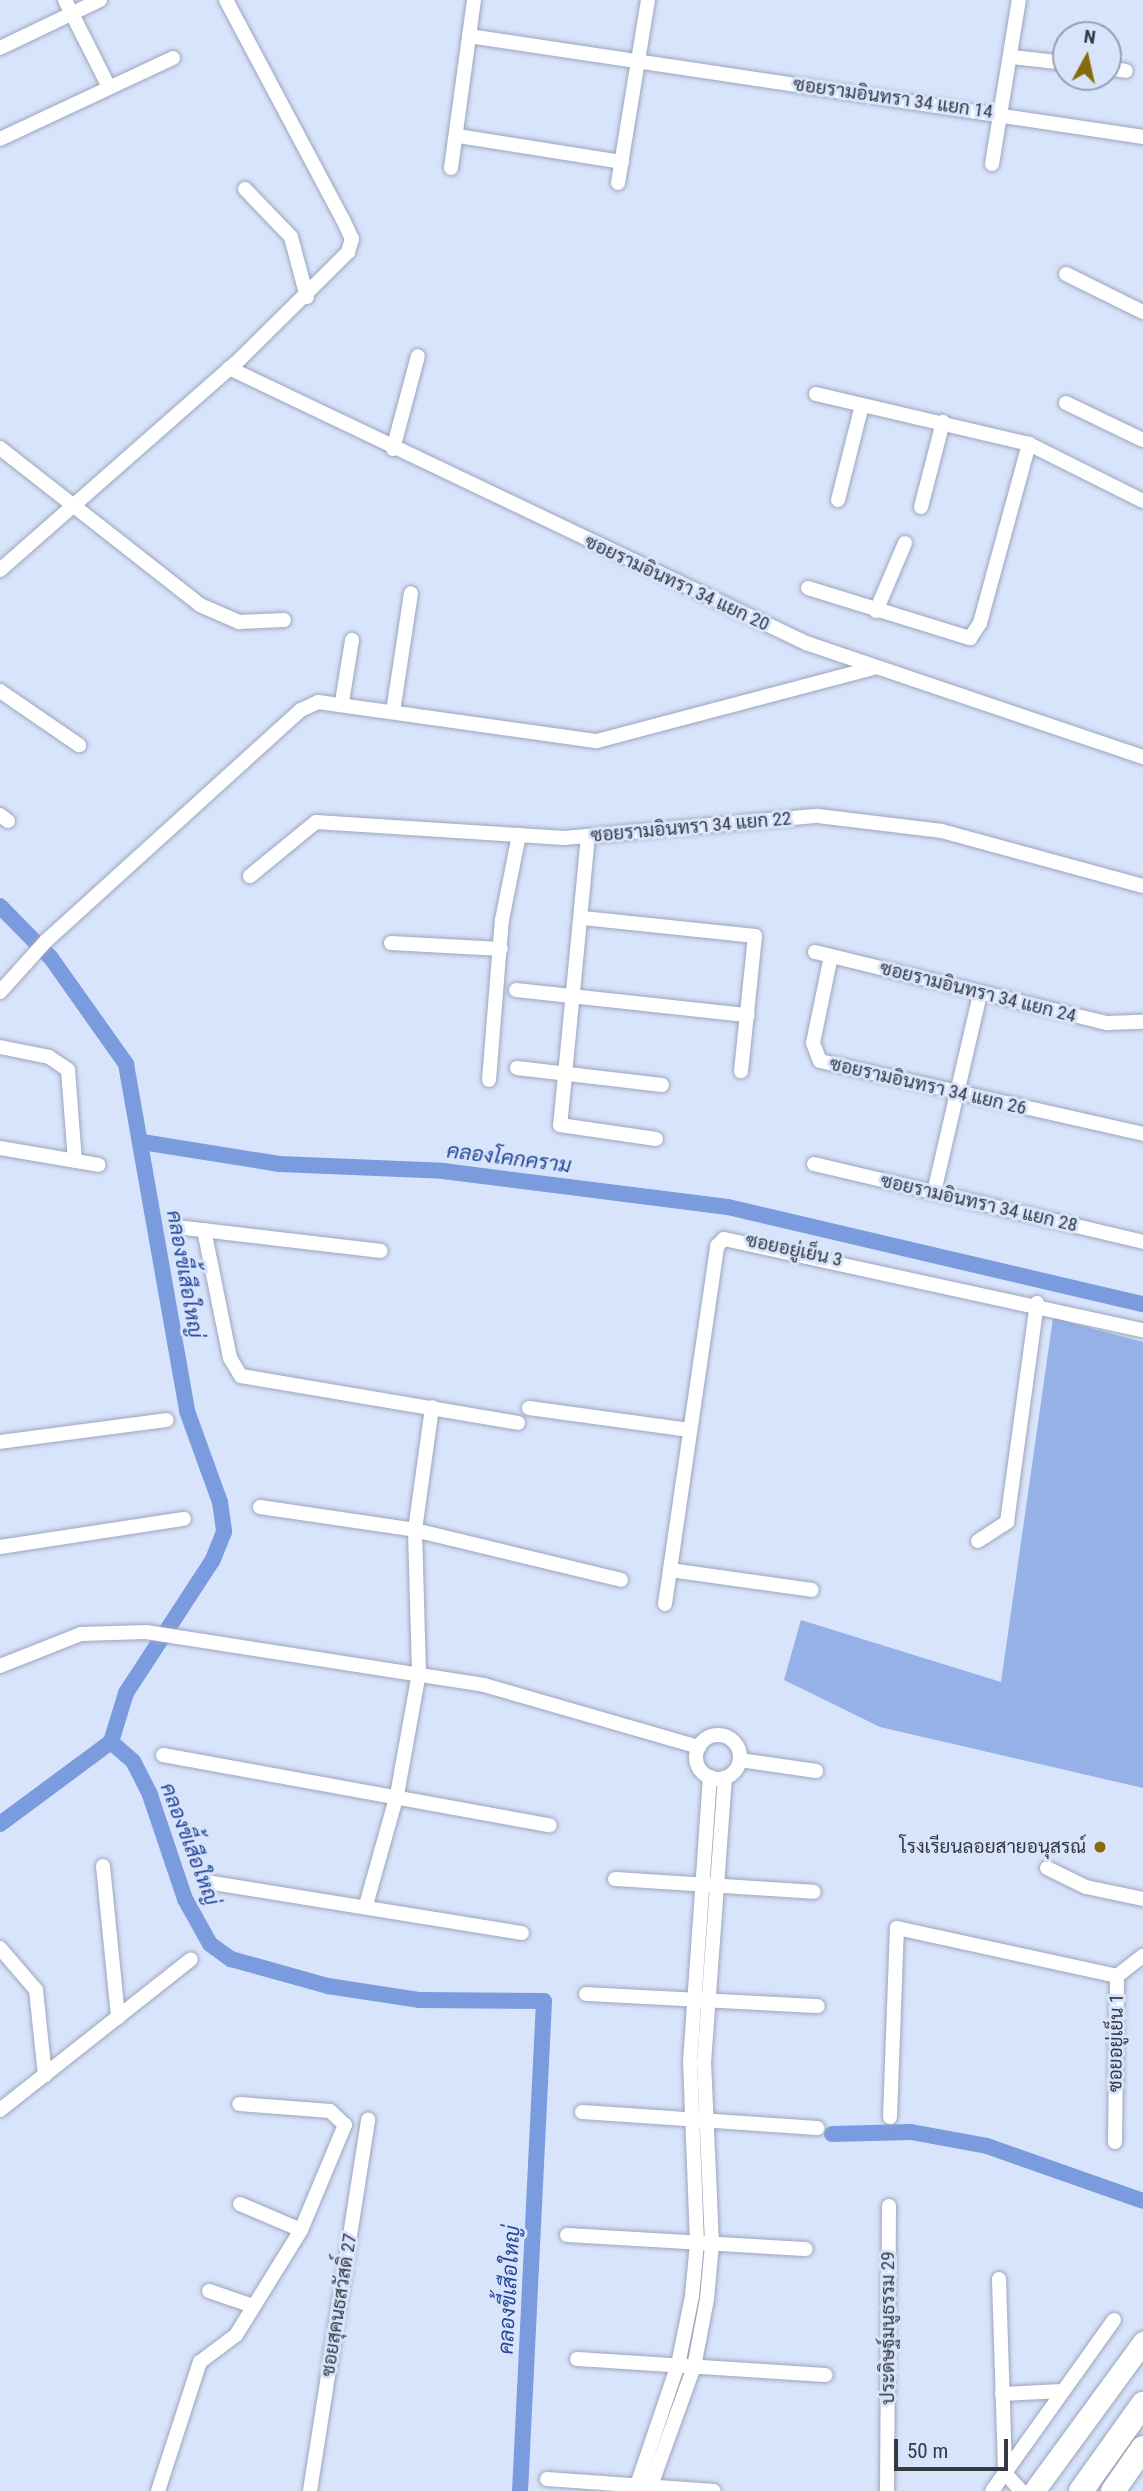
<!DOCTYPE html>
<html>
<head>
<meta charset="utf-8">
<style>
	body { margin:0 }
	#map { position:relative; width:1143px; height:2491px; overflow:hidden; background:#d8e4fb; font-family:"Roboto Condensed",Sarabun,sans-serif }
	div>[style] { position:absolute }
	.green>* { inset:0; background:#96b1e8 }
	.canal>* { height:16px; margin:-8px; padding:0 8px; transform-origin:8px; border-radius:8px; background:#7b9bdf }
	.roads { filter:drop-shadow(0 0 2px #9ba6bc) drop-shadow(0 0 2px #9ba6bc) }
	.street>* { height:14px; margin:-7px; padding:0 7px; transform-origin:7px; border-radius:7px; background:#fff }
	.street>.ring { margin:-7px; padding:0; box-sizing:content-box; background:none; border:14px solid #fff; border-radius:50% }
	.primary>* { height:21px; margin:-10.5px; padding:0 10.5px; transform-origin:10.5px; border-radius:10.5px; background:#fff }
	.highway>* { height:24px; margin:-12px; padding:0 12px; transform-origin:12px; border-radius:12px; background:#fff }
	.dots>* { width:19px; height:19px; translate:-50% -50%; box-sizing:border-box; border:4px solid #d8e4fb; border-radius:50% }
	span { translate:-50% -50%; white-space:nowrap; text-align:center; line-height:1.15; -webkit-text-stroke:6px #d8e4fb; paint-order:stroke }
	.street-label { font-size:19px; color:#343942 }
	.poi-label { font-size:19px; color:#343942 }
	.right { translate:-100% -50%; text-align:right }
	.water-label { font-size:21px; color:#264797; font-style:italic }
	.north { position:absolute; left:1052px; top:21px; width:70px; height:70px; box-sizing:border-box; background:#d8e4fb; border:2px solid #96a0b1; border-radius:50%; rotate:8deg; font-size:19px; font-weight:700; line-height:28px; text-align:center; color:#343942 }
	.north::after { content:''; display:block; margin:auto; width:24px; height:32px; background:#876b09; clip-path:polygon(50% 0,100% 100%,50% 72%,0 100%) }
	.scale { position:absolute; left:894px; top:2439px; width:114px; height:32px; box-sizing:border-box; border:4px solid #343942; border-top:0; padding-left:9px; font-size:21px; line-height:24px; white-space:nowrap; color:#343942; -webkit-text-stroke:5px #d8e4fb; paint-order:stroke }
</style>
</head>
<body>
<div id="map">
	<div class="green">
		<div style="clip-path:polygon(1053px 1318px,1143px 1342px,1143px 1788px,880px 1727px,784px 1680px,801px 1620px,1001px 1682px)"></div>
	</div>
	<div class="canal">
		<div style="left:0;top:906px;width:73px;rotate:45.6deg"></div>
		<div style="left:51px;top:958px;width:130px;rotate:54.7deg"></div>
		<div style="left:126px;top:1064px;width:352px;rotate:80deg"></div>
		<div style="left:187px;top:1411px;width:97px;rotate:70.1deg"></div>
		<div style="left:220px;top:1502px;width:30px;rotate:82deg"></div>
		<div style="left:224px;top:1532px;width:31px;rotate:112deg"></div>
		<div style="left:212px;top:1561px;width:158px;rotate:123.1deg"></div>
		<div style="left:126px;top:1693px;width:51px;rotate:107deg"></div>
		<div style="left:142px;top:1142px;width:139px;rotate:9.1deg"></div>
		<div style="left:279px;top:1164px;width:164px;rotate:2.4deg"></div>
		<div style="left:443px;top:1171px;width:287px;rotate:7.2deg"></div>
		<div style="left:728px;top:1207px;width:426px;rotate:13.2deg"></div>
		<div style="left:111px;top:1742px;width:29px;rotate:41deg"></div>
		<div style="left:133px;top:1761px;width:38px;rotate:63deg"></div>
		<div style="left:150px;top:1795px;width:110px;rotate:71.4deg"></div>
		<div style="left:185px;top:1899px;width:51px;rotate:60.9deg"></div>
		<div style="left:210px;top:1944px;width:26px;rotate:36deg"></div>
		<div style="left:231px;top:1959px;width:101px;rotate:15.6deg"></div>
		<div style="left:328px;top:1986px;width:93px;rotate:8.7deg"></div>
		<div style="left:420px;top:2000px;width:124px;rotate:0.5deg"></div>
		<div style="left:544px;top:2001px;width:491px;rotate:92.8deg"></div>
		<div style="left:0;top:1824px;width:138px;rotate:-36.5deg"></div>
		<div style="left:832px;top:2134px;width:79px;rotate:-1.5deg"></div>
		<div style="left:911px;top:2132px;width:77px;rotate:10.4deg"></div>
		<div style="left:987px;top:2146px;width:165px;rotate:19.4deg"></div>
	</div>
	<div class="roads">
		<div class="street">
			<div style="left:65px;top:0;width:95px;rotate:63.2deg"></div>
			<div style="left:469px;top:36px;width:682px;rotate:8.52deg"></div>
			<div style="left:0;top:48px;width:111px;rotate:-25.6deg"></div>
			<div style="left:1012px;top:57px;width:54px;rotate:6.3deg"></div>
			<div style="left:1108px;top:68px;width:18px;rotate:9deg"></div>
			<div style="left:458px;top:136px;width:166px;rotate:9deg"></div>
			<div style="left:0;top:139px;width:191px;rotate:-25.1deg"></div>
			<div style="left:992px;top:164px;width:166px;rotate:-80.7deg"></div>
			<div style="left:451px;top:168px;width:170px;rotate:-82.2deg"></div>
			<div style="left:618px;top:183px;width:185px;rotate:-80.7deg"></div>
			<div style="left:245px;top:189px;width:66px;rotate:46.2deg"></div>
			<div style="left:291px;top:237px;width:62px;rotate:75.1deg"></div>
			<div style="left:1066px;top:274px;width:86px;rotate:26.3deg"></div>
			<div style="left:229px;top:368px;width:639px;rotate:25.48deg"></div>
			<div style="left:806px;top:643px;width:356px;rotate:18.7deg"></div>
			<div style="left:816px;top:394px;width:219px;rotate:13.2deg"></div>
			<div style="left:1029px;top:444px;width:127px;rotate:26.6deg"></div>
			<div style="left:1066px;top:403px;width:85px;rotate:25.7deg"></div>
			<div style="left:0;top:448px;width:254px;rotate:38.1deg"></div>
			<div style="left:200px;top:605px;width:43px;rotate:23.6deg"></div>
			<div style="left:239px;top:622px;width:45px;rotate:-2.5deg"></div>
			<div style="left:393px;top:449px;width:96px;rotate:-75deg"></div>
			<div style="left:838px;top:500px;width:98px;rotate:-75.8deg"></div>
			<div style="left:921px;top:507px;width:88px;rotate:-75.5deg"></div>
			<div style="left:0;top:570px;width:314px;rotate:-41.3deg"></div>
			<div style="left:236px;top:363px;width:158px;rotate:-44.7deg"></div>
			<div style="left:348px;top:252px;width:14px;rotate:-73deg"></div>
			<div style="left:352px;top:239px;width:21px;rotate:-115deg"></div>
			<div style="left:343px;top:220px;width:249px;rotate:-118deg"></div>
			<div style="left:808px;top:588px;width:170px;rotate:17.2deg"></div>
			<div style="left:970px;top:638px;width:18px;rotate:-56deg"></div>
			<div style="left:980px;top:623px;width:186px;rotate:-74.7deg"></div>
			<div style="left:876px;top:611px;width:74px;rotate:-66.9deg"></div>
			<div style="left:0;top:691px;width:96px;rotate:34.4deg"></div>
			<div style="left:342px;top:702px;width:63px;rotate:-80.8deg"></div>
			<div style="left:393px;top:712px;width:120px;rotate:-81.4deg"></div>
			<div style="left:0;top:815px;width:10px;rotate:37deg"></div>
			<div style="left:588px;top:836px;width:290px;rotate:95.5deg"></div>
			<div style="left:560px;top:1125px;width:97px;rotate:8.3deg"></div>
			<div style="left:250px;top:876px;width:85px;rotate:-39.3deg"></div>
			<div style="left:316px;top:822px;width:249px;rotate:3.7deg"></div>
			<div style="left:564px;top:838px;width:255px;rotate:-5deg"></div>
			<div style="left:818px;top:816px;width:125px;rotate:6.9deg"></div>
			<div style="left:942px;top:831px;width:208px;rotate:15.3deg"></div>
			<div style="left:583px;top:918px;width:173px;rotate:6deg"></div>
			<div style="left:755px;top:936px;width:136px;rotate:95.9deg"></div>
			<div style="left:391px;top:943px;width:110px;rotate:3.1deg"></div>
			<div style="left:815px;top:952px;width:301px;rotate:13.7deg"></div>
			<div style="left:1107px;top:1023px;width:36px;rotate:-2deg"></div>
			<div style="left:831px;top:956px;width:89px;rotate:101.7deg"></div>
			<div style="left:813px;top:1043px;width:19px;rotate:69deg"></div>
			<div style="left:820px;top:1061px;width:331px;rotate:12.7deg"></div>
			<div style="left:516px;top:990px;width:233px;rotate:6.2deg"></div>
			<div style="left:0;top:992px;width:69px;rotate:-48deg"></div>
			<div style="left:46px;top:941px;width:344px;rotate:-42.2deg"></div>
			<div style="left:301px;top:710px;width:19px;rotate:-25deg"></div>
			<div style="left:318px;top:702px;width:282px;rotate:8deg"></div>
			<div style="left:597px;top:741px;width:285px;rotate:-14.8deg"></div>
			<div style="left:0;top:1047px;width:50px;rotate:11.5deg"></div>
			<div style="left:49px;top:1057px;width:23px;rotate:34deg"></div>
			<div style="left:68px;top:1070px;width:91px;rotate:85.6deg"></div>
			<div style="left:517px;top:1068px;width:146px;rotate:6.7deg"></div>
			<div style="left:489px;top:1080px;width:161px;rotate:-85.4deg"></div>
			<div style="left:502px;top:920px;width:87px;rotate:-78.7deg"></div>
			<div style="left:0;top:1148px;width:100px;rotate:9.7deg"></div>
			<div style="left:814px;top:1164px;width:338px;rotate:13.3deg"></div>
			<div style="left:934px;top:1192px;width:202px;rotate:-76.9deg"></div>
			<div style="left:177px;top:1227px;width:205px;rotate:6.7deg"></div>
			<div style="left:204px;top:1230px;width:131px;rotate:78.5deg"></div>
			<div style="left:230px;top:1358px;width:21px;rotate:59deg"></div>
			<div style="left:241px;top:1376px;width:281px;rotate:9.6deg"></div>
			<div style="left:529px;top:1408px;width:162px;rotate:7.8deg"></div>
			<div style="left:0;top:1442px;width:168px;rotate:-7.5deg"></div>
			<div style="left:260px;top:1507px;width:157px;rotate:8.4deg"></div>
			<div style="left:415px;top:1530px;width:212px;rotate:13.6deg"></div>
			<div style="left:978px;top:1541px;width:35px;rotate:-33deg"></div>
			<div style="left:1007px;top:1522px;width:221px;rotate:-82.2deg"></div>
			<div style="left:0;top:1547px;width:186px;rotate:-8.7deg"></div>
			<div style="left:670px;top:1570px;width:143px;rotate:8deg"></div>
			<div style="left:665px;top:1604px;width:362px;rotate:-81.7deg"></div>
			<div style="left:717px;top:1246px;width:10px;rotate:-45deg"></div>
			<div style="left:724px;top:1239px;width:429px;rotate:12.3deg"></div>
			<div style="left:0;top:1666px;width:87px;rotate:-21.6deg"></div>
			<div style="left:81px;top:1634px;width:65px;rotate:-1.8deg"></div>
			<div style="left:146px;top:1632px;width:342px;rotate:8.9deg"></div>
			<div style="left:484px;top:1685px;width:224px;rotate:16.1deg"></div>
			<div class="ring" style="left:696px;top:1735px;width:30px;height:30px"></div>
			<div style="left:163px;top:1755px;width:393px;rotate:10.3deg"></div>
			<div style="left:740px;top:1760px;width:77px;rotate:8.2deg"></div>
			<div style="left:103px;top:1866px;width:152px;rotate:84.3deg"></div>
			<div style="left:1047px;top:1868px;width:43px;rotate:26deg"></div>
			<div style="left:1086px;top:1887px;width:58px;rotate:11.9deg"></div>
			<div style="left:615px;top:1879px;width:199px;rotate:3.7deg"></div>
			<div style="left:207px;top:1882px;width:319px;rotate:9.2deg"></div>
			<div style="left:366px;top:1905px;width:114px;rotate:-74.3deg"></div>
			<div style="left:397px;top:1795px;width:124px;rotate:-79.8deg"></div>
			<div style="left:419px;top:1673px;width:143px;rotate:-91.6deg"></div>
			<div style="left:415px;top:1530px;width:124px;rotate:-82.1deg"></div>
			<div style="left:0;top:1948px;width:55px;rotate:49.4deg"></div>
			<div style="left:36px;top:1990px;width:86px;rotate:84deg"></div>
			<div style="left:586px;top:1994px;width:232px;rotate:3deg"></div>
			<div style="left:0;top:2110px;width:243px;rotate:-38.3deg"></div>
			<div style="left:582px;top:2112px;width:236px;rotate:3.9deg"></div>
			<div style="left:890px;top:2117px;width:189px;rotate:-87.9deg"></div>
			<div style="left:897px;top:1928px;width:225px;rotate:12.3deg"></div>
			<div style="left:1115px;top:2142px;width:166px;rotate:-89.3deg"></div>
			<div style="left:1117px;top:1976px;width:33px;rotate:-38deg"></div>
			<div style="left:240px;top:2204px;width:66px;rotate:23.1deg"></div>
			<div style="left:567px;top:2235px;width:239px;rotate:3.4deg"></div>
			<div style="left:999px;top:2279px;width:194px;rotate:88.2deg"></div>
			<div style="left:1005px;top:2473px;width:24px;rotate:48deg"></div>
			<div style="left:209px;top:2291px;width:46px;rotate:18.8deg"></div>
			<div style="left:577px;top:2359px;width:249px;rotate:3.7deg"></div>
			<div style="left:1002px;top:2394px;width:60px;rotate:-2.9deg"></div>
			<div style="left:547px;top:2479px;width:167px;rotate:4.1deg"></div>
			<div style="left:158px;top:2491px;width:136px;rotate:-72deg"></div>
			<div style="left:200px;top:2362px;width:45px;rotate:-36.9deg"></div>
			<div style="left:236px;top:2335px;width:123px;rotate:-58.2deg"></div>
			<div style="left:301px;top:2230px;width:114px;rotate:-67.3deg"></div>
			<div style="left:345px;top:2125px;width:21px;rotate:-137deg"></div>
			<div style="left:330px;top:2111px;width:91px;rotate:-175.6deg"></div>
			<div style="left:310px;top:2491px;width:376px;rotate:-81.1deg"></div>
			<div style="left:635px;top:2491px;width:133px;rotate:-71.2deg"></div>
			<div style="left:678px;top:2365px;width:70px;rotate:-78.5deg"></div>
			<div style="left:692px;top:2296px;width:53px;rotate:-84.6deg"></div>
			<div style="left:697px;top:2243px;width:181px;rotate:-92.2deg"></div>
			<div style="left:690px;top:2062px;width:286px;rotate:-86deg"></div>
			<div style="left:649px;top:2491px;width:132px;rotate:-70.1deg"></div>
			<div style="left:694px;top:2367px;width:69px;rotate:-79.2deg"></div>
			<div style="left:707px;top:2299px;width:55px;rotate:-84.8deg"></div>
			<div style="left:712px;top:2244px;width:181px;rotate:-92.5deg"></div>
			<div style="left:704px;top:2063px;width:286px;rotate:-85.8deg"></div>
			<div style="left:887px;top:2491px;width:285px;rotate:-89.6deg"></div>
			<div style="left:992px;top:2491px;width:210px;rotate:-54.5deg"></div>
		</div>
		<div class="primary">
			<div style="left:1034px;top:2491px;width:185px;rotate:-53.8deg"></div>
		</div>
		<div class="highway">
			<div style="left:1081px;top:2491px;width:107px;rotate:-54.5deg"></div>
			<div style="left:1113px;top:2491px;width:52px;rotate:-55.1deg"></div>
		</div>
	</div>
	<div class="dots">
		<div style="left:1100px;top:1847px;background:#876b09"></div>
	</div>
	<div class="street-label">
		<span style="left:893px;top:98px;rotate:8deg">ซอยรามอินทรา 34 แยก 14</span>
		<span style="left:677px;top:583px;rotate:25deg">ซอยรามอินทรา 34 แยก 20</span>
		<span style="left:691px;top:827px;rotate:-5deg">ซอยรามอินทรา 34 แยก 22</span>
		<span style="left:978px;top:992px;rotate:14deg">ซอยรามอินทรา 34 แยก 24</span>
		<span style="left:928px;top:1086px;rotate:13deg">ซอยรามอินทรา 34 แยก 26</span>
		<span style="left:979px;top:1203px;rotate:13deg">ซอยรามอินทรา 34 แยก 28</span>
		<span style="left:794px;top:1250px;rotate:12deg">ซอยอยู่เย็น 3</span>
		<span style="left:1116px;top:2043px;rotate:-89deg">ซอยอยู่เย็น 1</span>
		<span style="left:339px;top:2305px;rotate:-81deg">ซอยสุคนธสวัสดิ์ 27</span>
		<span style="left:888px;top:2328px;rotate:-90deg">ประดิษฐ์มนูธรรม 29</span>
	</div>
	<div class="poi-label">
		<span class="right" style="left:1086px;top:1847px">โรงเรียนลอยสายอนุสรณ์</span>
	</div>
	<div class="water-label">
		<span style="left:509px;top:1158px;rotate:7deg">คลองโคกคราม</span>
		<span style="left:185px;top:1274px;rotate:80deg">คลองขี้เสือใหญ่</span>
		<span style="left:190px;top:1844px;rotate:69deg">คลองขี้เสือใหญ่</span>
		<span style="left:509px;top:2290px;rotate:-87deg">คลองขี้เสือใหญ่</span>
	</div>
	<div class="north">N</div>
	<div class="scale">50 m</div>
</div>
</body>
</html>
